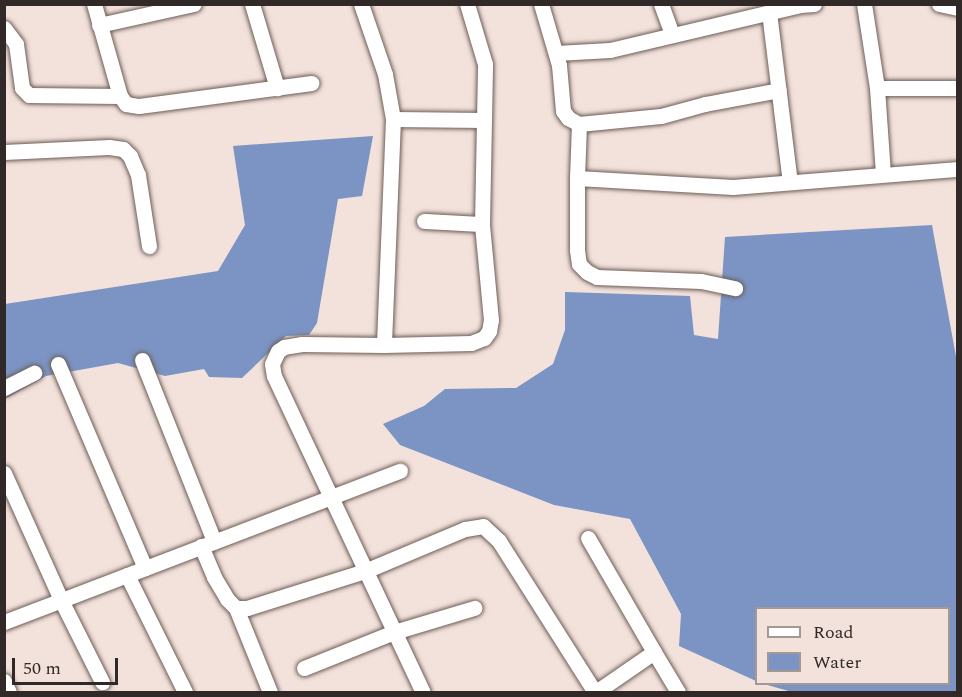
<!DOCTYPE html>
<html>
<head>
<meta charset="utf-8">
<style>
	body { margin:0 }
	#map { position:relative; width:962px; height:697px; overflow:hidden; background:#f3e1db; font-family:Spectral,serif }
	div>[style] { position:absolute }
	.water>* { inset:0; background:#7b94c3 }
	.roads { filter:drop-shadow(0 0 2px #6c5d57) drop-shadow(0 0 2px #6c5d57) }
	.minor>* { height:15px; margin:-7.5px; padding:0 7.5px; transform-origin:7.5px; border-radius:7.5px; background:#fff }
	span { translate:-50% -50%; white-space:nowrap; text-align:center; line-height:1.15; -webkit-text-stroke:4.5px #f3e1db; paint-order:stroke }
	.frame { position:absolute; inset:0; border:6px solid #302927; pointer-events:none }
	.legend { position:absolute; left:755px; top:607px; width:195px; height:78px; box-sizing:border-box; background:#f3e1db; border:2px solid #a59793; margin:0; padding:8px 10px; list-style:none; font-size:18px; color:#302927 }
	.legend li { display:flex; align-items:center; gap:12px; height:30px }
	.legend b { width:30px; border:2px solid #a59793 }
	.scale { position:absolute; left:12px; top:658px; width:106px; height:27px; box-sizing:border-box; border:3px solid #302927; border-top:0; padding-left:8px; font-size:18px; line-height:21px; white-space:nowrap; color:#302927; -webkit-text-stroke:4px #f3e1db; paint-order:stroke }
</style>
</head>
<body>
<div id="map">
	<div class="water">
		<div style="clip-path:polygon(373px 136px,362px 196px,338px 199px,317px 323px,309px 335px,286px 336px,242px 378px,209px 377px,204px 369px,165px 376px,118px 363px,46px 376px,5px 399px,5px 304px,218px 271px,245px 225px,233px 146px)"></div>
		<div style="clip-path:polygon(932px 225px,957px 362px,957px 692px,792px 692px,764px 684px,948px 684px,948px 608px,756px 608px,756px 681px,679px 646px,681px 614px,630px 519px,554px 505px,400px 445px,383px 424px,424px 406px,445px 389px,516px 388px,553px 364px,565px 330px,565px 292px,690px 296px,694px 335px,718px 339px,725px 237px)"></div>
	</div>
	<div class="roads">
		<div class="minor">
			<div style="left:94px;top:4px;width:96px;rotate:74.2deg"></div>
			<div style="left:252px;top:4px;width:88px;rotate:73.4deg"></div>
			<div style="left:361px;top:4px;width:74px;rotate:71.1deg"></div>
			<div style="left:385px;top:74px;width:46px;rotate:79.9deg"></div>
			<div style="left:393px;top:119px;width:226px;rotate:92.3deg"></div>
			<div style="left:384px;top:345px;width:82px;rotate:-179.3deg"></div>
			<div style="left:302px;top:344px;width:18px;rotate:171deg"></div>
			<div style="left:284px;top:347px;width:7px;rotate:146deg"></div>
			<div style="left:278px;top:351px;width:14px;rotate:115deg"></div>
			<div style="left:272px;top:364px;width:12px;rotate:81deg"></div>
			<div style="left:274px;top:376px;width:349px;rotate:64.8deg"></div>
			<div style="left:541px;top:4px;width:64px;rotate:73.6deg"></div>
			<div style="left:559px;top:65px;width:46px;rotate:85deg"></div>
			<div style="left:563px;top:111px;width:9px;rotate:54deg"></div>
			<div style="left:568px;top:118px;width:13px;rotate:29deg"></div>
			<div style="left:579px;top:124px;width:54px;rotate:92.1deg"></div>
			<div style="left:577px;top:178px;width:156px;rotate:3.3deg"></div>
			<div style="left:733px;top:187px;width:226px;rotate:-4.6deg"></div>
			<div style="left:661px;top:4px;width:33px;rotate:70deg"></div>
			<div style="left:864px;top:4px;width:85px;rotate:81.2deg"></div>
			<div style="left:877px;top:88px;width:78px"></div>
			<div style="left:939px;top:4px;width:19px;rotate:12deg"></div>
			<div style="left:769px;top:12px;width:171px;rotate:83deg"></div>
			<div style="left:99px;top:25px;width:97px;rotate:-12.5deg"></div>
			<div style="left:4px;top:28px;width:20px;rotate:53deg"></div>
			<div style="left:16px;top:44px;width:44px;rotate:82.2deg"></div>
			<div style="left:22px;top:88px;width:10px;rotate:45deg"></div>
			<div style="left:29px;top:95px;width:91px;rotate:0.6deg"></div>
			<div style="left:120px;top:96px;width:10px;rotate:53deg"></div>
			<div style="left:126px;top:104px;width:13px;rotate:9deg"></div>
			<div style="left:139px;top:106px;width:174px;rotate:-7.6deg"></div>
			<div style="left:556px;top:53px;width:54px;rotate:-3.2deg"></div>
			<div style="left:610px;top:50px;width:195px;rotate:-13.3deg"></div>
			<div style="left:800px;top:5px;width:14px;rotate:-4deg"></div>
			<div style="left:877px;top:88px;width:85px;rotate:86deg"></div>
			<div style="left:393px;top:119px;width:91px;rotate:0.6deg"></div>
			<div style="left:579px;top:124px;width:82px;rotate:-5.6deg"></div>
			<div style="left:661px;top:116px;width:46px;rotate:-15.3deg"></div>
			<div style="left:705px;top:104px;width:75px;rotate:-10.7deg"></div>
			<div style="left:4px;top:152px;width:105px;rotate:-2.7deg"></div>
			<div style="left:109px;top:147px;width:14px;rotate:8deg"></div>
			<div style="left:123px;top:149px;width:10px;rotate:45deg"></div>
			<div style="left:130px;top:156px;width:21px;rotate:67deg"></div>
			<div style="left:138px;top:175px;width:72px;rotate:81.2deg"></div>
			<div style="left:577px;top:178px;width:72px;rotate:90deg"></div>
			<div style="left:577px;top:250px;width:14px;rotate:82deg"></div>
			<div style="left:579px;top:264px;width:11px;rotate:45deg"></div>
			<div style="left:587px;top:272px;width:11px;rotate:27deg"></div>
			<div style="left:597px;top:277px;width:104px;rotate:2.2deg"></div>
			<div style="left:701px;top:281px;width:35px;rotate:12deg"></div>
			<div style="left:424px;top:221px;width:58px;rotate:3deg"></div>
			<div style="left:384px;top:345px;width:87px;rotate:-1.3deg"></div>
			<div style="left:471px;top:343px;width:14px;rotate:-21deg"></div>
			<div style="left:484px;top:338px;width:9px;rotate:-54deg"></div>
			<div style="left:489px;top:331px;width:11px;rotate:-80deg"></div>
			<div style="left:491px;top:320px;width:96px;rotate:-95.4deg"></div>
			<div style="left:482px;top:224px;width:160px;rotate:-88.9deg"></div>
			<div style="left:485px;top:64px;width:63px;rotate:-106.7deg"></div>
			<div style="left:142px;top:360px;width:195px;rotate:68.3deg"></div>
			<div style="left:58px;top:364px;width:222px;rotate:66.9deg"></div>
			<div style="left:4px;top:388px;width:34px;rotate:-27deg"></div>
			<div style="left:4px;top:473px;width:139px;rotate:65.8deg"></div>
			<div style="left:61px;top:600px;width:92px;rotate:63.4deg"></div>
			<div style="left:588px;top:538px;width:132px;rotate:59.9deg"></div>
			<div style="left:654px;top:652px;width:70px;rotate:145.4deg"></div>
			<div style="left:201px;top:546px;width:34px;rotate:67deg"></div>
			<div style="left:214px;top:577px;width:26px;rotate:59deg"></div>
			<div style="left:227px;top:599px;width:13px;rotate:45deg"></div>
			<div style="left:236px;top:608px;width:11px"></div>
			<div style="left:247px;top:608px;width:124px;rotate:-17.4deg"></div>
			<div style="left:365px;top:571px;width:108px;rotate:-22.8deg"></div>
			<div style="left:465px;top:529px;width:18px;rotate:-9deg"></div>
			<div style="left:483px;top:526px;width:22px;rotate:43deg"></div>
			<div style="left:499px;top:541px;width:179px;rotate:57.6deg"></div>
			<div style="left:127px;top:575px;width:131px;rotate:63.6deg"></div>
			<div style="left:236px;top:608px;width:91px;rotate:68deg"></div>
			<div style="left:4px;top:622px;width:424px;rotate:-20.9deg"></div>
			<div style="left:654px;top:652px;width:47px;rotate:59deg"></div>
			<div style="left:304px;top:668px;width:97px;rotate:-21.8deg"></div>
			<div style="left:394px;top:632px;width:84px;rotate:-16.7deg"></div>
			<div style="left:4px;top:681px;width:12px;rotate:66deg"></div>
		</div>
	</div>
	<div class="frame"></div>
	<ul class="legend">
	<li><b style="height:8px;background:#fff"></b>Road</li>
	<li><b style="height:16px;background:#7b94c3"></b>Water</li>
	</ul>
	<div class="scale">50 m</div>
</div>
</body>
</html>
